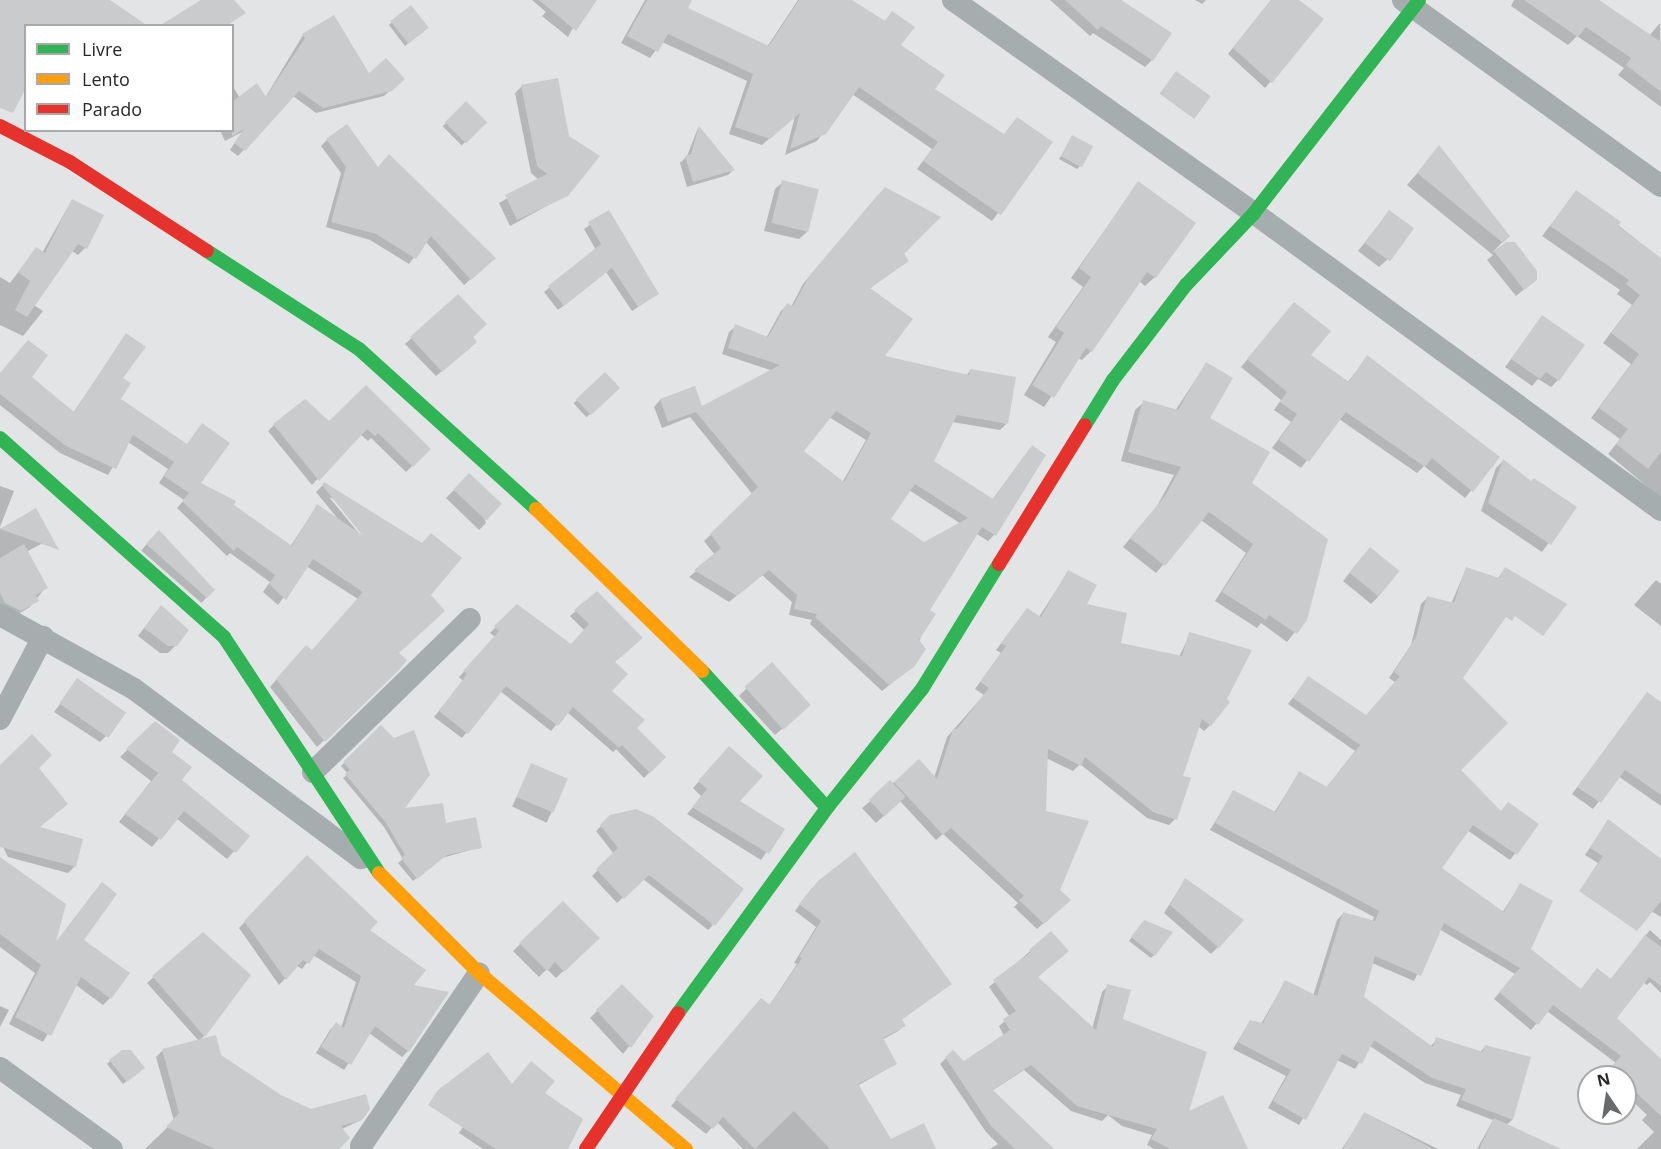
<!DOCTYPE html>
<html>
<head>
<meta charset="utf-8">
<style>
	body { margin:0 }
	#map { position:relative; width:1661px; height:1149px; overflow:hidden; background:#e2e4e6; font-family:"Open Sans",sans-serif }
	div>[style] { position:absolute }
	.shadow>* { inset:0; background:#0003; transform-origin:0 0 }
	.building>* { inset:0; background:#c9cbcc; transform-origin:0 0 }
	.street>* { height:22px; margin:-11px; padding:0 11px; transform-origin:11px; border-radius:11px; background:#a6adaf }
	.fast>* { height:14px; margin:-7px; padding:0 7px; transform-origin:7px; border-radius:7px; background:#30b455 }
	.slow>* { height:14px; margin:-7px; padding:0 7px; transform-origin:7px; border-radius:7px; background:#ff9f0a }
	.jam>* { height:14px; margin:-7px; padding:0 7px; transform-origin:7px; border-radius:7px; background:#e5322d }
	span { translate:-50% -50%; white-space:nowrap; text-align:center; line-height:1.15; -webkit-text-stroke:4.5px #fff; paint-order:stroke }
	.legend { position:absolute; left:24px; top:24px; width:210px; height:108px; box-sizing:border-box; background:#fff; border:2px solid #a9a9a9; margin:0; padding:8px 10px; list-style:none; font-size:18px; color:#272829 }
	.legend li { display:flex; align-items:center; gap:12px; height:30px }
	.legend b { width:30px; border:2px solid #a9a9a9 }
	.north { position:absolute; left:1577px; top:1065px; width:60px; height:60px; box-sizing:border-box; background:#fff; border:2px solid #a9a9a9; border-radius:50%; rotate:347deg; font-size:16px; font-weight:700; line-height:24px; text-align:center; color:#272829 }
	.north::after { content:''; display:block; margin:auto; width:21px; height:27px; background:#686a6b; clip-path:polygon(50% 0,100% 100%,50% 72%,0 100%) }
</style>
</head>
<body>
<div id="map">
	<div class="shadow">
		<div style="clip-path:polygon(532px 0,588px 0,568px 37px,542px 16px,546px 12px)"></div>
		<div style="clip-path:polygon(645px 0,690px 0,685px 9px,767px 47px,798px 0,850px 0,884px 22px,892px 13px,898px 46px,933px 90px,1003px 136px,1017px 119px,1051px 142px,992px 221px,917px 169px,932px 149px,852px 94px,817px 141px,785px 155px,795px 116px,762px 145px,729px 134px,747px 81px,662px 42px,650px 58px,621px 43px)"></div>
		<div style="clip-path:polygon(1050px 0,1122px 0,1152px 60px,1145px 67px,1093px 33px,1090px 36px)"></div>
		<div style="clip-path:polygon(1195px 0,1206px 0,1202px 4px)"></div>
		<div style="clip-path:polygon(1271px 0,1297px 0,1322px 20px,1265px 88px,1228px 54px)"></div>
		<div style="clip-path:polygon(1514px 0,1596px 0,1649px 36px,1660px 23px,1661px 107px,1618px 75px,1624px 68px,1577px 36px,1568px 45px,1511px 6px)"></div>
		<div style="clip-path:polygon(392px 22px,423px 31px,405px 46px,389px 25px)"></div>
		<div style="clip-path:polygon(303px 35px,369px 75px,403px 79px,384px 96px,316px 113px,293px 96px,238px 156px,230px 150px,242px 132px,225px 141px,220px 130px,232px 130px,232px 85px,240px 98px,265px 98px)"></div>
		<div style="clip-path:polygon(522px 86px,567px 195px,510px 226px,499px 203px,539px 180px,531px 173px,515px 93px)"></div>
		<div style="left:466px;top:103px;width:27px;height:33px;rotate:45deg"></div>
		<div style="clip-path:polygon(698px 128px,733px 170px,728px 175px,687px 187px,680px 163px,687px 156px)"></div>
		<div style="clip-path:polygon(1073px 137px,1080px 166px,1077px 169px,1059px 159px)"></div>
		<div style="clip-path:polygon(327px 140px,488px 263px,464px 285px,426px 242px,409px 264px,370px 240px,326px 227px,341px 173px,321px 146px)"></div>
		<div style="clip-path:polygon(1439px 148px,1508px 236px,1492px 253px,1506px 244px,1536px 279px,1516px 296px,1487px 260px,1493px 255px,1407px 185px)"></div>
		<div style="clip-path:polygon(783px 182px,807px 232px,799px 239px,764px 231px,775px 189px)"></div>
		<div style="clip-path:polygon(1138px 183px,1193px 224px,1155px 277px,1145px 286px,1139px 281px,1091px 351px,1082px 360px,1078px 358px,1044px 407px,1024px 395px,1056px 342px,1048px 337px,1083px 287px,1071px 278px)"></div>
		<div style="clip-path:polygon(1576px 192px,1661px 259px,1661px 498px,1608px 454px,1620px 439px,1591px 418px,1631px 364px,1603px 343px,1632px 305px,1617px 294px,1620px 290px,1542px 236px)"></div>
		<div style="clip-path:polygon(evenodd,878px 195px,907px 261px,869px 289px,882px 357px,966px 376px,970px 371px,1006px 424px,1000px 430px,952px 422px,932px 461px,992px 500px,1026px 454px,994px 535px,988px 541px,977px 534px,928px 610px,913px 666px,882px 691px,810px 624px,812px 620px,789px 615px,792px 602px,762px 575px,729px 602px,689px 577px,715px 555px,704px 541px,753px 495px,690px 417px,662px 428px,654px 407px,660px 400px,694px 388px,701px 408px,773px 371px,722px 354px,729px 332px,736px 326px,766px 338px,781px 311px,787px 305px,791px 307px,803px 284px,878px 195px,829px 417px,866px 440px,842px 483px,802px 451px,829px 417px,878px 195px,909px 490px,961px 524px,924px 544px,889px 519px,909px 490px)"></div>
		<div style="clip-path:polygon(72px 200px,85px 248px,78px 255px,72px 251px,34px 305px,43px 311px,23px 336px,0 325px,0 277px,10px 283px,36px 249px,42px 253px)"></div>
		<div style="clip-path:polygon(608px 212px,657px 294px,632px 311px,606px 272px,558px 310px,544px 292px,596px 250px,584px 229px)"></div>
		<div style="clip-path:polygon(1389px 212px,1387px 260px,1379px 267px,1358px 251px)"></div>
		<div style="clip-path:polygon(458px 296px,470px 348px,436px 376px,405px 344px)"></div>
		<div style="clip-path:polygon(1294px 304px,1309px 356px,1347px 383px,1368px 357px,1498px 457px,1465px 498px,1424px 466px,1417px 473px,1339px 419px,1301px 468px,1272px 448px,1291px 422px,1274px 410px,1281px 400px,1241px 367px)"></div>
		<div style="clip-path:polygon(1543px 317px,1558px 380px,1551px 387px,1538px 379px,1532px 386px,1505px 367px)"></div>
		<div style="clip-path:polygon(evenodd,126px 335px,119px 400px,199px 484px,290px 547px,317px 506px,338px 519px,316px 492px,324px 484px,429px 595px,397px 653px,399px 668px,317px 747px,270px 687px,299px 654px,311px 652px,358px 599px,306px 566px,278px 605px,263px 592px,270px 582px,230px 553px,227px 556px,177px 508px,184px 500px,159px 483px,168px 469px,128px 442px,108px 475px,60px 453px,0 405px,0 374px,30px 377px,73px 413px,126px 335px,329px 497px,336px 500px,368px 540px,366px 542px,329px 497px)"></div>
		<div style="clip-path:polygon(1206px 364px,1208px 418px,1250px 484px,1305px 619px,1287px 642px,1261px 623px,1257px 628px,1215px 601px,1246px 553px,1201px 520px,1156px 573px,1123px 547px,1157px 506px,1174px 475px,1121px 461px,1135px 410px,1144px 402px,1175px 411px)"></div>
		<div style="left:605px;top:374px;width:19px;height:43px;rotate:47deg"></div>
		<div style="clip-path:polygon(366px 387px,429px 449px,406px 472px,371px 438px,368px 441px,360px 434px,312px 485px,268px 431px,274px 425px,330px 423px)"></div>
		<div style="clip-path:polygon(1503px 461px,1531px 483px,1575px 507px,1542px 552px,1481px 511px,1496px 468px)"></div>
		<div style="clip-path:polygon(469px 475px,486px 523px,479px 530px,446px 498px)"></div>
		<div style="clip-path:polygon(0 486px,14px 491px,0 527px)"></div>
		<div style="clip-path:polygon(36px 510px,43px 543px,26px 552px,46px 587px,30px 607px,13px 617px,0 610px,0 529px)"></div>
		<div style="left:153px;top:537px;width:80px;height:18px;rotate:41deg"></div>
		<div style="clip-path:polygon(1363px 556px,1378px 597px,1371px 604px,1343px 581px)"></div>
		<div style="clip-path:polygon(1466px 569px,1497px 579px,1505px 569px,1461px 678px,1459px 770px,1500px 812px,1537px 825px,1510px 860px,1467px 830px,1440px 868px,1502px 913px,1520px 885px,1529px 950px,1580px 991px,1610px 980px,1650px 930px,1661px 940px,1661px 993px,1650px 982px,1647px 985px,1643px 982px,1615px 1018px,1661px 1061px,1661px 1149px,1637px 1149px,1654px 1132px,1642px 1120px,1647px 1115px,1625px 1094px,1625px 1077px,1605px 1075px,1616px 1063px,1547px 1011px,1531px 1030px,1494px 999px,1515px 974px,1439px 929px,1414px 981px,1372px 963px,1362px 997px,1430px 1047px,1437px 1039px,1479px 1053px,1486px 1046px,1512px 1120px,1506px 1125px,1521px 1149px,1477px 1149px,1493px 1120px,1456px 1106px,1461px 1095px,1425px 1083px,1370px 1046px,1355px 1069px,1337px 1060px,1299px 1125px,1268px 1108px,1286px 1076px,1233px 1049px,1250px 1021px,1261px 1024px,1285px 982px,1313px 996px,1337px 920px,1343px 914px,1372px 922px,1374px 917px,1210px 830px,1233px 792px,1274px 813px,1299px 773px,1326px 788px,1355px 751px,1288px 704px,1308px 678px,1366px 716px,1395px 682px,1389px 678px,1411px 645px,1421px 604px,1427px 598px,1451px 604px)"></div>
		<div style="clip-path:polygon(1068px 572px,1085px 605px,1119px 644px,1179px 657px,1190px 634px,1210px 725px,1204px 731px,1198px 726px,1181px 777px,1175px 819px,1169px 825px,1147px 818px,1080px 764px,1073px 771px,1046px 758px,1045px 812px,1063px 906px,1037px 929px,1014px 907px,1018px 903px,943px 834px,936px 840px,900px 801px,876px 823px,862px 808px,919px 762px,934px 778px,947px 737px,984px 695px,975px 689px,1001px 653px,996px 650px,1027px 610px,1039px 617px)"></div>
		<div style="clip-path:polygon(1656px 580px,1661px 584px,1661px 626px,1634px 605px)"></div>
		<div style="clip-path:polygon(597px 593px,613px 662px,610px 691px,635px 729px,664px 757px,644px 778px,616px 749px,613px 752px,567px 712px,551px 731px,500px 691px,462px 738px,434px 717px,463px 681px,459px 677px,495px 637px,490px 633px,517px 606px,571px 646px,585px 631px,570px 616px)"></div>
		<div style="clip-path:polygon(154px 615px,176px 645px,168px 653px,160px 653px,138px 636px)"></div>
		<div style="clip-path:polygon(78px 680px,107px 735px,100px 742px,54px 712px)"></div>
		<div style="clip-path:polygon(747px 688px,801px 712px,775px 735px,739px 696px)"></div>
		<div style="clip-path:polygon(1647px 694px,1661px 704px,1661px 806px,1618px 776px,1593px 809px,1572px 794px)"></div>
		<div style="clip-path:polygon(155px 723px,180px 780px,248px 836px,227px 859px,176px 818px,152px 847px,119px 822px,151px 781px,120px 757px)"></div>
		<div style="clip-path:polygon(381px 727px,402px 810px,445px 825px,481px 847px,442px 858px,413px 881px,398px 863px,403px 859px,384px 827px,343px 778px,348px 774px,341px 766px)"></div>
		<div style="clip-path:polygon(723px 755px,738px 801px,783px 829px,761px 860px,687px 814px,702px 797px,693px 788px)"></div>
		<div style="left:532px;top:764px;width:38px;height:47px;rotate:25deg"></div>
		<div style="clip-path:polygon(0 767px,30px 775px,38px 828px,81px 840px,74px 867px,68px 873px,8px 857px,0 841px)"></div>
		<div style="clip-path:polygon(611px 816px,713px 925px,708px 930px,643px 879px,617px 903px,592px 876px,614px 854px,596px 831px)"></div>
		<div style="clip-path:polygon(1608px 821px,1661px 859px,1661px 917px,1590px 875px,1598px 863px,1585px 855px)"></div>
		<div style="clip-path:polygon(308px 857px,412px 986px,408px 1051px,402px 1057px,369px 1033px,344px 1070px,316px 1053px,330px 1030px,336px 1024px,341px 1028px,356px 982px,313px 955px,302px 969px,297px 966px,279px 985px,239px 928px)"></div>
		<div style="clip-path:polygon(0 871px,54px 945px,95px 891px,82px 941px,110px 998px,103px 1005px,76px 985px,43px 1042px,9px 1024px,35px 973px,0 947px)"></div>
		<div style="clip-path:polygon(1185px 880px,1218px 947px,1211px 954px,1164px 913px)"></div>
		<div style="clip-path:polygon(812px 888px,951px 984px,901px 1020px,904px 1026px,898px 1031px,882px 1040px,896px 1064px,857px 1086px,890px 1141px,934px 1149px,743px 1149px,717px 1122px,706px 1134px,671px 1106px,756px 1006px,769px 1006px,797px 964px,794px 963px,816px 927px,795px 911px)"></div>
		<div style="clip-path:polygon(563px 903px,598px 938px,556px 978px,547px 969px,539px 977px,513px 951px)"></div>
		<div style="clip-path:polygon(1141px 925px,1154px 955px,1151px 958px,1129px 941px)"></div>
		<div style="clip-path:polygon(1051px 933px,1037px 977px,1092px 1029px,1102px 992px,1108px 986px,1122px 1020px,1187px 1114px,1246px 1149px,1154px 1149px,1147px 1145px,1152px 1135px,1122px 1126px,1108px 1115px,1102px 1121px,1071px 1111px,1024px 1070px,992px 1091px,1054px 1149px,990px 1149px,998px 1144px,986px 1132px,940px 1064px,946px 1058px,964px 1063px,1004px 1036px,999px 1026px,1010px 1017px,989px 987px)"></div>
		<div style="clip-path:polygon(203px 934px,204px 1036px,199px 1041px,281px 1097px,310px 1111px,361px 1120px,342px 1129px,337px 1149px,145px 1149px,174px 1121px,156px 1057px,162px 1051px,199px 1041px,147px 983px)"></div>
		<div style="clip-path:polygon(622px 986px,652px 1017px,623px 1054px,590px 1018px)"></div>
		<div style="clip-path:polygon(0 1006px,9px 1010px,0 1027px)"></div>
		<div style="clip-path:polygon(110px 1061px,140px 1071px,123px 1084px,107px 1064px)"></div>
		<div style="clip-path:polygon(512px 1086px,567px 1149px,483px 1149px,459px 1133px,479px 1101px)"></div>
		<div style="clip-path:polygon(1365px 1113px,1438px 1149px,1342px 1149px)"></div>
	</div>
	<div class="building">
		<div style="clip-path:polygon(0 0,110px 0,148px 26px,26px 26px,26px 88px,13px 113px,0 108px)"></div>
		<div style="clip-path:polygon(201px 0,234px 0,246px 13px,226px 26px,159px 26px)"></div>
		<div style="clip-path:polygon(539px 0,597px 0,576px 31px)"></div>
		<div style="clip-path:polygon(647px 0,692px 0,688px 8px,769px 46px,799px 0,852px 0,885px 21px,892px 11px,915px 27px,901px 45px,945px 75px,935px 89px,1004px 134px,1017px 117px,1053px 142px,1001px 215px,923px 161px,938px 142px,859px 87px,826px 134px,790px 149px,800px 113px,770px 139px,735px 127px,753px 74px,668px 34px,658px 52px,627px 36px)"></div>
		<div style="clip-path:polygon(1065px 0,1121px 0,1172px 33px,1153px 61px,1101px 26px,1098px 30px)"></div>
		<div style="clip-path:polygon(1271px 0,1299px 0,1324px 19px,1272px 83px,1233px 48px)"></div>
		<div style="clip-path:polygon(1524px 0,1599px 0,1661px 42px,1661px 92px,1626px 65px,1631px 58px,1586px 27px,1578px 37px)"></div>
		<div style="left:411px;top:5px;width:29px;height:26px;rotate:52deg"></div>
		<div style="clip-path:polygon(334px 15px,369px 73px,386px 58px,405px 79px,392px 91px,323px 108px,299px 91px,245px 151px,234px 143px,244px 129px,232px 136px,232px 102px,257px 83px,266px 97px,305px 38px,302px 34px)"></div>
		<div style="left:1176px;top:71px;width:43px;height:28px;rotate:36deg"></div>
		<div style="clip-path:polygon(558px 78px,569px 136px,600px 156px,568px 196px,517px 220px,505px 195px,547px 174px,537px 166px,521px 85px)"></div>
		<div style="left:466px;top:101px;width:30px;height:30px;rotate:45deg"></div>
		<div style="clip-path:polygon(347px 124px,378px 167px,389px 154px,496px 258px,471px 280px,431px 236px,416px 259px,376px 234px,331px 222px,346px 167px,326px 139px)"></div>
		<div style="clip-path:polygon(699px 126px,735px 170px,693px 182px,685px 156px,691px 154px)"></div>
		<div style="left:1072px;top:135px;width:24px;height:24px;rotate:28deg"></div>
		<div style="clip-path:polygon(1439px 145px,1510px 236px,1503px 243px,1417px 173px)"></div>
		<div style="left:782px;top:180px;width:38px;height:44px;rotate:14deg"></div>
		<div style="clip-path:polygon(1138px 181px,1196px 223px,1156px 278px,1147px 272px,1092px 352px,1086px 348px,1054px 398px,1032px 385px,1064px 333px,1056px 327px,1091px 277px,1079px 268px)"></div>
		<div style="clip-path:polygon(evenodd,885px 187px,941px 217px,904px 254px,909px 261px,870px 288px,913px 319px,885px 356px,969px 375px,970px 369px,1016px 377px,1008px 424px,957px 415px,934px 461px,993px 499px,1032px 445px,1046px 455px,996px 536px,982px 527px,930px 610px,936px 614px,919px 640px,926px 649px,914px 667px,889px 685px,815px 617px,817px 614px,794px 609px,797px 595px,769px 570px,737px 596px,694px 570px,721px 548px,710px 534px,758px 487px,696px 412px,668px 422px,660px 399px,695px 386px,702px 406px,780px 365px,728px 348px,735px 324px,768px 337px,787px 303px,793px 306px,810px 275px,885px 187px,836px 411px,871px 433px,844px 482px,804px 451px,836px 411px,885px 187px,915px 484px,968px 518px,924px 542px,891px 519px,915px 484px)"></div>
		<div style="clip-path:polygon(1576px 190px,1621px 222px,1618px 226px,1661px 258px,1661px 452px,1648px 469px,1616px 444px,1628px 429px,1599px 408px,1639px 354px,1611px 333px,1640px 295px,1626px 284px,1629px 280px,1550px 226px)"></div>
		<div style="clip-path:polygon(72px 199px,104px 215px,87px 249px,78px 244px,27px 317px,15px 310px,30px 281px,18px 272px,36px 247px,45px 253px)"></div>
		<div style="clip-path:polygon(609px 210px,659px 294px,638px 307px,612px 268px,564px 306px,548px 286px,601px 244px,588px 222px)"></div>
		<div style="left:1389px;top:210px;width:31px;height:41px;rotate:36deg"></div>
		<div style="clip-path:polygon(1506px 242px,1515px 242px,1537px 271px,1537px 280px,1524px 290px,1494px 251px)"></div>
		<div style="clip-path:polygon(458px 294px,487px 324px,473px 337px,477px 342px,442px 372px,410px 337px)"></div>
		<div style="clip-path:polygon(1294px 302px,1331px 331px,1311px 355px,1349px 382px,1367px 355px,1500px 457px,1473px 492px,1432px 458px,1425px 467px,1346px 412px,1309px 462px,1279px 440px,1297px 414px,1280px 402px,1287px 392px,1247px 359px)"></div>
		<div style="clip-path:polygon(1542px 315px,1585px 345px,1559px 381px,1546px 372px,1540px 379px,1511px 359px)"></div>
		<div style="clip-path:polygon(126px 333px,146px 347px,123px 378px,131px 383px,121px 399px,187px 444px,202px 423px,230px 443px,201px 483px,236px 501px,234px 505px,292px 546px,317px 504px,362px 535px,322px 485px,324px 482px,422px 543px,431px 533px,462px 558px,431px 595px,445px 611px,399px 653px,407px 660px,400px 669px,325px 742px,276px 679px,306px 645px,312px 650px,363px 592px,313px 559px,286px 600px,269px 584px,275px 575px,237px 547px,234px 551px,182px 501px,189px 493px,164px 476px,174px 462px,133px 435px,116px 469px,66px 446px,0 394px,0 373px,28px 340px,48px 355px,32px 377px,74px 412px)"></div>
		<div style="clip-path:polygon(1206px 362px,1233px 378px,1210px 418px,1270px 452px,1252px 483px,1328px 539px,1307px 620px,1297px 634px,1269px 615px,1266px 620px,1222px 592px,1253px 544px,1209px 512px,1165px 566px,1130px 538px,1165px 496px,1181px 467px,1128px 452px,1143px 400px,1178px 410px)"></div>
		<div style="left:605px;top:372px;width:22px;height:40px;rotate:47deg"></div>
		<div style="clip-path:polygon(366px 385px,431px 449px,413px 467px,378px 433px,375px 436px,367px 429px,319px 481px,273px 424px,305px 399px,329px 421px)"></div>
		<div style="clip-path:polygon(1503px 459px,1531px 481px,1534px 478px,1577px 507px,1551px 545px,1488px 503px)"></div>
		<div style="left:469px;top:473px;width:45px;height:23px;rotate:43deg"></div>
		<div style="clip-path:polygon(36px 508px,59px 550px,0 529px)"></div>
		<div style="clip-path:polygon(159px 530px,215px 590px,207px 598px,146px 544px)"></div>
		<div style="clip-path:polygon(24px 544px,48px 588px,36px 595px,39px 601px,21px 611px,5px 603px,0 593px,0 558px)"></div>
		<div style="left:1370px;top:547px;width:38px;height:33px;rotate:39deg"></div>
		<div style="clip-path:polygon(1466px 567px,1499px 578px,1505px 567px,1567px 604px,1543px 636px,1515px 616px,1512px 621px,1506px 617px,1463px 678px,1508px 723px,1461px 770px,1501px 811px,1508px 802px,1539px 824px,1517px 855px,1473px 825px,1442px 868px,1504px 912px,1520px 883px,1553px 901px,1531px 949px,1581px 989px,1597px 968px,1611px 979px,1645px 935px,1661px 947px,1661px 986px,1649px 977px,1617px 1018px,1661px 1059px,1661px 1116px,1625px 1082px,1625px 1077px,1610px 1068px,1621px 1056px,1553px 1005px,1538px 1025px,1499px 992px,1520px 968px,1444px 923px,1421px 976px,1375px 956px,1364px 997px,1433px 1047px,1436px 1037px,1483px 1052px,1485px 1045px,1531px 1057px,1513px 1120px,1461px 1100px,1466px 1089px,1432px 1078px,1374px 1040px,1362px 1064px,1342px 1054px,1306px 1120px,1273px 1101px,1291px 1070px,1238px 1042px,1250px 1020px,1263px 1023px,1285px 980px,1317px 996px,1343px 912px,1375px 921px,1379px 911px,1215px 823px,1233px 790px,1276px 812px,1299px 771px,1327px 787px,1360px 745px,1293px 698px,1308px 676px,1366px 715px,1400px 676px,1394px 672px,1416px 637px,1427px 596px,1454px 603px)"></div>
		<div style="clip-path:polygon(1068px 570px,1097px 585px,1087px 604px,1127px 613px,1121px 643px,1182px 656px,1189px 632px,1252px 650px,1227px 699px,1230px 702px,1211px 726px,1202px 719px,1183px 776px,1191px 778px,1177px 820px,1153px 812px,1085px 757px,1081px 766px,1048px 749px,1046px 811px,1089px 821px,1060px 890px,1071px 900px,1044px 924px,1019px 900px,1024px 896px,951px 828px,943px 835px,894px 782px,919px 759px,937px 779px,953px 729px,957px 729px,989px 688px,980px 682px,1006px 646px,1001px 643px,1027px 608px,1041px 617px)"></div>
		<div style="clip-path:polygon(597px 591px,643px 638px,615px 662px,628px 674px,612px 691px,645px 720px,637px 728px,666px 757px,650px 773px,622px 745px,619px 748px,573px 707px,558px 726px,506px 686px,468px 734px,439px 711px,467px 674px,463px 671px,499px 631px,494px 626px,517px 604px,571px 644px,589px 624px,574px 610px)"></div>
		<div style="clip-path:polygon(161px 605px,189px 630px,177px 646px,168px 646px,144px 628px)"></div>
		<div style="left:772px;top:662px;width:58px;height:37px;rotate:48deg"></div>
		<div style="left:77px;top:678px;width:60px;height:31px;rotate:35deg"></div>
		<div style="clip-path:polygon(1647px 692px,1661px 702px,1661px 795px,1625px 770px,1601px 803px,1577px 787px)"></div>
		<div style="clip-path:polygon(155px 721px,180px 740px,172px 752px,192px 767px,182px 780px,250px 836px,236px 853px,184px 811px,161px 840px,125px 814px,158px 773px,126px 749px)"></div>
		<div style="clip-path:polygon(381px 725px,394px 738px,414px 730px,430px 775px,405px 808px,443px 803px,446px 823px,476px 817px,482px 848px,447px 855px,417px 879px,401px 858px,405px 855px,386px 823px,345px 774px,350px 770px,343px 762px)"></div>
		<div style="clip-path:polygon(32px 734px,52px 755px,39px 768px,68px 804px,40px 827px,83px 839px,76px 867px,0 847px,0 765px)"></div>
		<div style="clip-path:polygon(729px 746px,763px 776px,740px 801px,785px 829px,769px 854px,692px 807px,707px 789px,698px 781px)"></div>
		<div style="left:531px;top:763px;width:40px;height:37px;rotate:23deg"></div>
		<div style="left:890px;top:780px;width:23px;height:29px;rotate:47deg"></div>
		<div style="clip-path:polygon(636px 809px,654px 817px,744px 889px,715px 926px,649px 875px,624px 899px,596px 869px,618px 848px,600px 825px,610px 815px)"></div>
		<div style="clip-path:polygon(1608px 819px,1661px 859px,1661px 901px,1637px 931px,1579px 891px,1603px 856px,1590px 848px)"></div>
		<div style="clip-path:polygon(855px 852px,952px 984px,902px 1019px,906px 1026px,883px 1038px,897px 1064px,858px 1084px,891px 1139px,924px 1123px,936px 1149px,830px 1149px,794px 1111px,755px 1149px,723px 1117px,713px 1129px,675px 1099px,761px 998px,770px 1005px,802px 958px,799px 957px,821px 921px,799px 904px,818px 881px)"></div>
		<div style="clip-path:polygon(307px 855px,378px 922px,370px 930px,426px 970px,414px 985px,449px 992px,409px 1052px,375px 1026px,351px 1065px,321px 1047px,336px 1022px,344px 1028px,361px 976px,319px 949px,309px 964px,303px 960px,286px 980px,244px 921px)"></div>
		<div style="clip-path:polygon(0 857px,66px 904px,56px 942px,102px 882px,117px 894px,84px 940px,130px 973px,111px 999px,81px 977px,51px 1036px,15px 1017px,41px 965px,0 934px)"></div>
		<div style="clip-path:polygon(1185px 878px,1244px 920px,1219px 948px,1170px 905px)"></div>
		<div style="clip-path:polygon(563px 901px,600px 938px,564px 972px,555px 962px,547px 971px,519px 943px)"></div>
		<div style="clip-path:polygon(1144px 920px,1173px 932px,1155px 956px,1131px 937px)"></div>
		<div style="clip-path:polygon(1051px 931px,1069px 951px,1038px 977px,1096px 1030px,1107px 984px,1131px 990px,1123px 1019px,1207px 1052px,1189px 1111px,1223px 1095px,1248px 1149px,1170px 1149px,1151px 1139px,1157px 1129px,1077px 1106px,1031px 1065px,993px 1090px,1054px 1149px,1015px 1149px,991px 1126px,945px 1057px,953px 1050px,964px 1061px,1010px 1030px,1003px 1019px,1016px 1011px,993px 980px,1031px 952px,1029px 950px)"></div>
		<div style="clip-path:polygon(203px 932px,251px 975px,205px 1037px,152px 976px)"></div>
		<div style="clip-path:polygon(622px 984px,654px 1016px,631px 1048px,596px 1010px)"></div>
		<div style="clip-path:polygon(216px 1035px,221px 1055px,281px 1095px,311px 1109px,366px 1094px,370px 1109px,362px 1120px,341px 1126px,350px 1138px,339px 1149px,215px 1149px,166px 1127px,179px 1113px,162px 1049px)"></div>
		<div style="clip-path:polygon(122px 1050px,131px 1050px,145px 1068px,127px 1082px,109px 1060px)"></div>
		<div style="clip-path:polygon(488px 1052px,512px 1084px,531px 1061px,555px 1081px,545px 1093px,583px 1119px,568px 1149px,496px 1149px,428px 1105px,438px 1090px)"></div>
		<div style="clip-path:polygon(1364px 1112px,1433px 1149px,1343px 1149px)"></div>
		<div style="clip-path:polygon(1494px 1118px,1561px 1149px,1479px 1149px)"></div>
	</div>
	<div class="street">
		<div style="left:953px;top:0;width:369px;rotate:35.3deg"></div>
		<div style="left:1254px;top:213px;width:504px;rotate:36.12deg"></div>
		<div style="left:1403px;top:0;width:318px;rotate:35.8deg"></div>
		<div style="left:0;top:615px;width:153px;rotate:28.9deg"></div>
		<div style="left:134px;top:689px;width:283px;rotate:36.7deg"></div>
		<div style="left:0;top:719px;width:93px;rotate:-62.3deg"></div>
		<div style="left:313px;top:772px;width:219px;rotate:-44.3deg"></div>
		<div style="left:0;top:1068px;width:138px;rotate:35.9deg"></div>
		<div style="left:361px;top:1146px;width:209px;rotate:-55.7deg"></div>
	</div>
	<div class="fast">
		<div style="left:207px;top:251px;width:181px;rotate:32.8deg"></div>
		<div style="left:359px;top:349px;width:239px;rotate:42.1deg"></div>
		<div style="left:1085px;top:425px;width:53px;rotate:-58.1deg"></div>
		<div style="left:1113px;top:380px;width:120px;rotate:-52.5deg"></div>
		<div style="left:1186px;top:285px;width:99px;rotate:-46.6deg"></div>
		<div style="left:1254px;top:213px;width:269px;rotate:-52.2deg"></div>
		<div style="left:0;top:438px;width:300px;rotate:41.6deg"></div>
		<div style="left:224px;top:637px;width:282px;rotate:56.7deg"></div>
		<div style="left:702px;top:671px;width:185px;rotate:47.6deg"></div>
		<div style="left:678px;top:1013px;width:253px;rotate:-54deg"></div>
		<div style="left:827px;top:808px;width:152px;rotate:-51.4deg"></div>
		<div style="left:922px;top:689px;width:147px;rotate:-58.4deg"></div>
	</div>
	<div class="slow">
		<div style="left:536px;top:509px;width:232px;rotate:44.3deg"></div>
		<div style="left:379px;top:873px;width:141px;rotate:45deg"></div>
		<div style="left:479px;top:973px;width:272px;rotate:40.4deg"></div>
	</div>
	<div class="jam">
		<div style="left:0;top:126px;width:79px;rotate:27.2deg"></div>
		<div style="left:70px;top:162px;width:163px;rotate:33deg"></div>
		<div style="left:999px;top:564px;width:163px;rotate:-58.3deg"></div>
		<div style="left:586px;top:1149px;width:164px;rotate:-55.9deg"></div>
	</div>
	<ul class="legend">
	<li><b style="height:8px;background:#30b455"></b>Livre</li>
	<li><b style="height:8px;background:#ff9f0a"></b>Lento</li>
	<li><b style="height:8px;background:#e5322d"></b>Parado</li>
	</ul>
	<div class="north">N</div>
</div>
</body>
</html>
